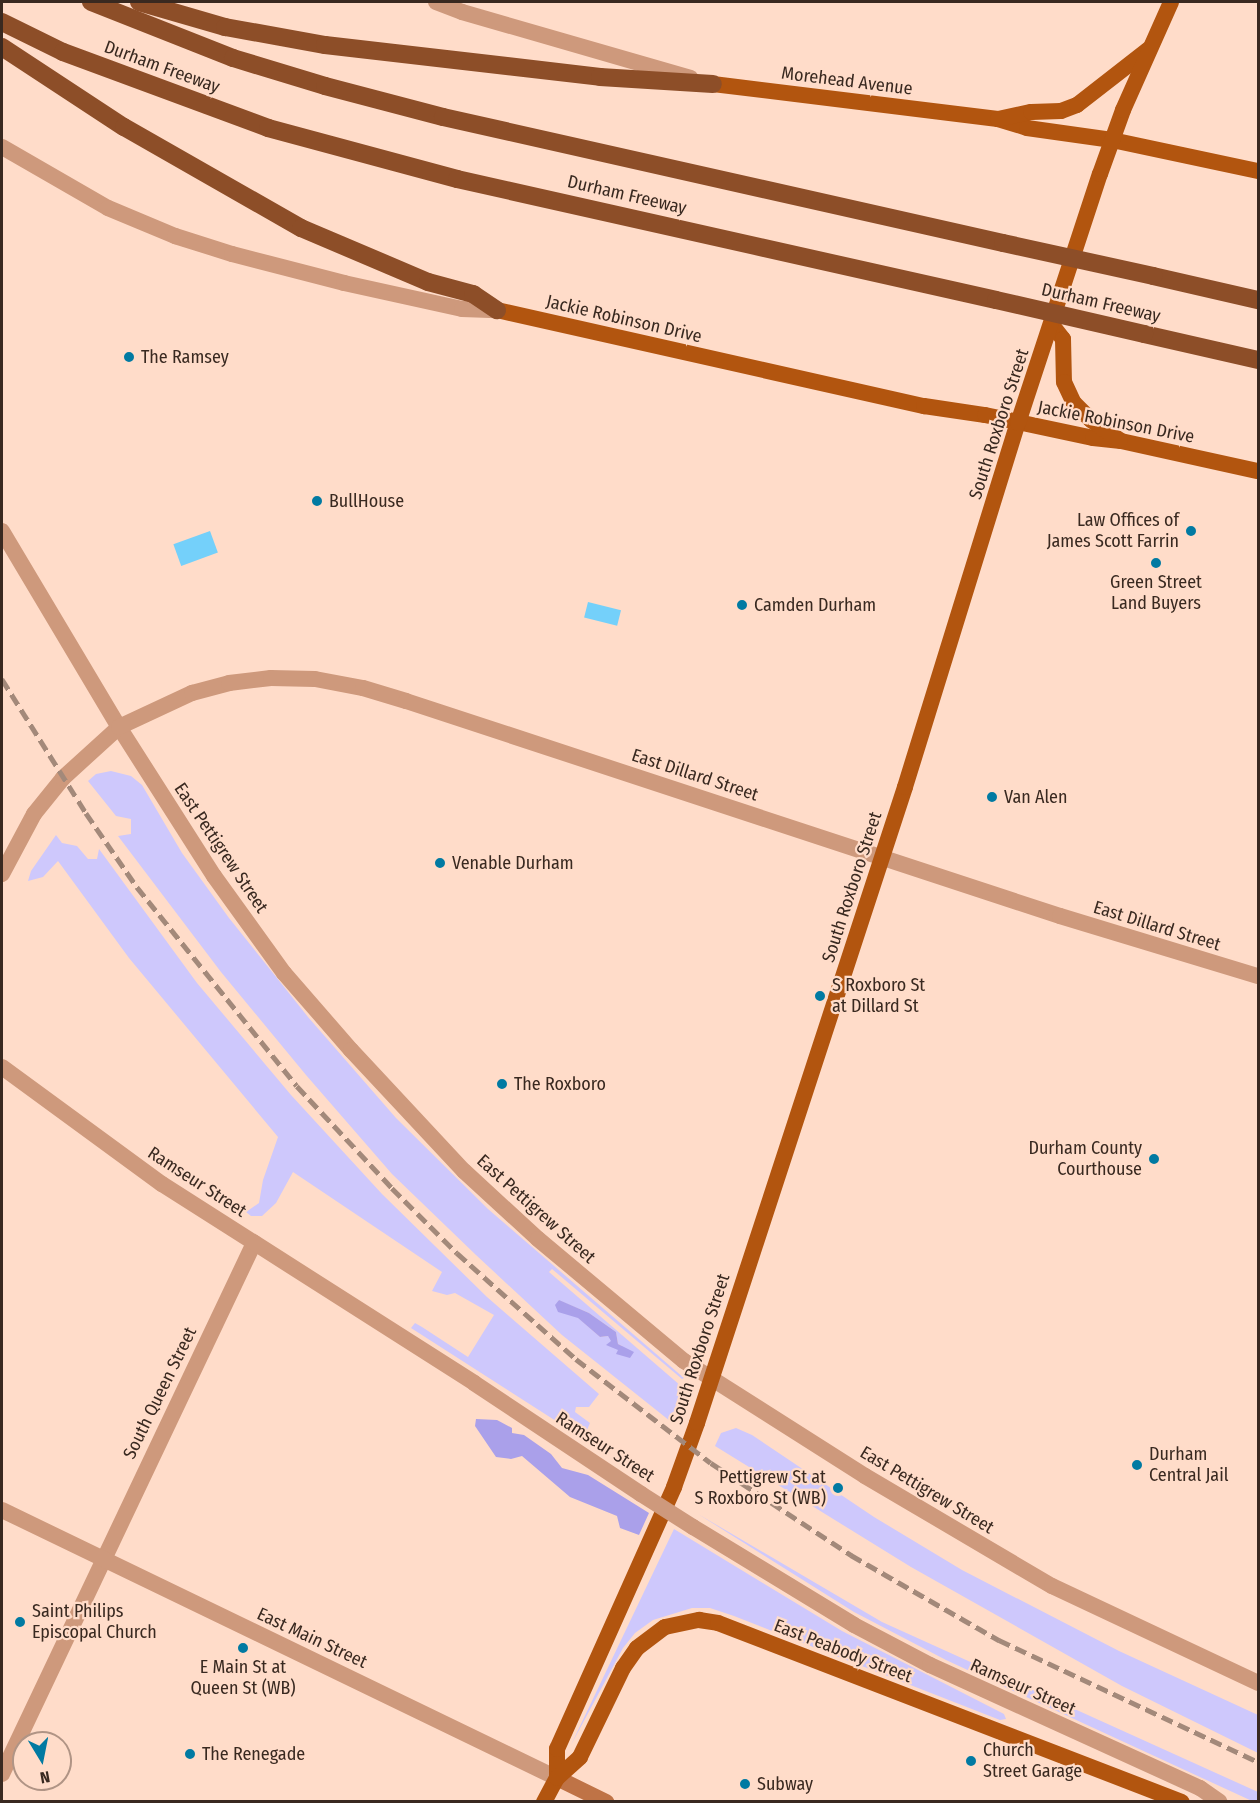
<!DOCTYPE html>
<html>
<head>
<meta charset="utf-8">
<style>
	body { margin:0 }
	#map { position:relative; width:1260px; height:1803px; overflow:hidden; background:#ffdcc9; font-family:"Fira Sans Condensed",sans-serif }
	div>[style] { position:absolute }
	.green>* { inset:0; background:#cec8fc }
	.forest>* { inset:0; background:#aaa0ea }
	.water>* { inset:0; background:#74d0fa; transform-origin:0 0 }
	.minor>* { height:16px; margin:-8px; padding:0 8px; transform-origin:8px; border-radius:8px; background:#ce997c }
	.tertiary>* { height:16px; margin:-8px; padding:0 8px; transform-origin:8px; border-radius:8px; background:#ce997c }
	.secondary>* { height:16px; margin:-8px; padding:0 8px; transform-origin:8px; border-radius:8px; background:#bf7346 }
	.primary>* { height:16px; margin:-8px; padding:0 8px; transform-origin:8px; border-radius:8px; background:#b2550f }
	.motorway>* { height:18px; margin:-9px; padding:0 9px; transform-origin:9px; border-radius:9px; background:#8d4e28 }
	.rail>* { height:4.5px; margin-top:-2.25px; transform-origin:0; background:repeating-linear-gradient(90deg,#a3897a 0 12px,transparent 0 18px) }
	.tertiary-bridge>* { height:16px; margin:-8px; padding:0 8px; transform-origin:8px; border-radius:8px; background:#ce997c }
	.motorway-bridge>* { height:18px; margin:-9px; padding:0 9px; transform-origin:9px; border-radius:9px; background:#8d4e28 }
	.dots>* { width:16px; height:16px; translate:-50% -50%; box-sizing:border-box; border:3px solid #ffdcc9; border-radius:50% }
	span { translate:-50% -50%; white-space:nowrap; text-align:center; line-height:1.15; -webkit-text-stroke:4.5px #ffdcc9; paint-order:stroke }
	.street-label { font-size:18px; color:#392920 }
	.poi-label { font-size:18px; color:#392920 }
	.left { translate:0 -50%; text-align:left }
	.right { translate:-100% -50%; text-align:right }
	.frame { position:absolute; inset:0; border:3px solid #392920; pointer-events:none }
	.north { position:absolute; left:12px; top:1731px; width:60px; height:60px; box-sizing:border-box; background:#ffdcc9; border:2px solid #b09485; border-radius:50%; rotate:170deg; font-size:16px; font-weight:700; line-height:24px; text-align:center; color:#392920 }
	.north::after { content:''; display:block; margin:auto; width:21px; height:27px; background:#017aa2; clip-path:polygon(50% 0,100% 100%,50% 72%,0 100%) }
</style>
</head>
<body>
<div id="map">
	<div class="green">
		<div style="clip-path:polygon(evenodd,111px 771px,131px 776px,142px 785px,182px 853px,229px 918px,308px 1017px,396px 1118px,488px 1209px,684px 1378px,682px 1379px,552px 1269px,549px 1272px,681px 1386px,682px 1399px,678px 1411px,670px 1421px,562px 1335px,476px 1255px,392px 1174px,306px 1075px,221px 972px,118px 836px,131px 834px,131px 819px,116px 816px,88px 781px,96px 774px,111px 771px,558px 1300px,589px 1313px,616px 1332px,618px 1344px,622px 1346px,616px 1354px,619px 1350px,608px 1336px,600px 1337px,558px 1300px)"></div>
		<div style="clip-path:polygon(56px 835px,62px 843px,77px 846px,88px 859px,97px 859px,99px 849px,197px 983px,291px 1095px,382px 1194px,487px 1297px,599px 1394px,589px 1407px,576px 1407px,575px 1412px,590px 1423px,587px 1430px,609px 1455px,411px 1328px,415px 1323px,422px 1327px,468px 1357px,494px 1315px,455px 1293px,447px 1295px,432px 1291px,442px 1272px,293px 1172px,276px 1203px,262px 1216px,251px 1216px,246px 1212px,259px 1203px,263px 1180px,278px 1137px,129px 958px,58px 861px,43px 877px,28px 881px,31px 871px)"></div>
		<div style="clip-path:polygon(736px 1428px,752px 1435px,874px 1517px,962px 1570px,1119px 1651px,1258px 1715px,1258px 1753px,1122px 1686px,911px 1567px,715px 1446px,721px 1433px)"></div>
		<div style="clip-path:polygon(698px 1514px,882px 1622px,1258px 1792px,1258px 1801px,1252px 1801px,946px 1660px,854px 1612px)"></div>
		<div style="clip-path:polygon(674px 1529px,842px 1631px,1004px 1714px,1006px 1719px,1000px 1720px,734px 1616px,710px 1608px,692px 1608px,653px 1620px,635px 1633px,623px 1648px,571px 1745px)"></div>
	</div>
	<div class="forest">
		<div style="clip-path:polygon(559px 1300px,589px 1313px,616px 1332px,618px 1344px,634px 1352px,630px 1358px,616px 1354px,618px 1350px,606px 1345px,611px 1341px,608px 1336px,600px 1337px,578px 1318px,558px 1312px,555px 1305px)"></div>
		<div style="clip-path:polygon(476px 1419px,497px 1420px,512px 1428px,512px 1433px,524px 1435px,551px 1454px,562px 1468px,588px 1475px,649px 1513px,639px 1535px,620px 1528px,617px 1516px,570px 1497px,522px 1456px,511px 1459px,496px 1457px,475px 1426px)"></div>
	</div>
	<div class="water">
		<div style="left:210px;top:531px;width:23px;height:39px;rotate:70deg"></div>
		<div style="left:588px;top:602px;width:34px;height:16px;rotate:14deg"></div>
	</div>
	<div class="minor">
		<div style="left:2px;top:1774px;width:588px;rotate:-64.61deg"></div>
	</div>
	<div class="tertiary">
		<div style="left:436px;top:2px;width:28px;rotate:21deg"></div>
		<div style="left:462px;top:12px;width:238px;rotate:16.1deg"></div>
		<div style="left:2px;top:147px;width:122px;rotate:29.9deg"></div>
		<div style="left:108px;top:208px;width:73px;rotate:22.7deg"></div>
		<div style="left:175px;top:236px;width:60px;rotate:17.5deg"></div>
		<div style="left:232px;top:254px;width:116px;rotate:14.5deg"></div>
		<div style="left:344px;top:283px;width:121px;rotate:12.4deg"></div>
		<div style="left:462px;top:309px;width:35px;rotate:2deg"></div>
		<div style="left:2px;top:531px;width:228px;rotate:59.2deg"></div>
		<div style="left:119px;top:727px;width:177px;rotate:57.5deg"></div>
		<div style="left:214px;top:876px;width:120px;rotate:54.2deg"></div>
		<div style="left:284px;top:973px;width:102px;rotate:49deg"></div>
		<div style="left:351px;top:1050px;width:166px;rotate:47deg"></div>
		<div style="left:464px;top:1171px;width:100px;rotate:42.6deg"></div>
		<div style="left:538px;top:1239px;width:190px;rotate:39.9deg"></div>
		<div style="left:684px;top:1361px;width:214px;rotate:32.4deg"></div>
		<div style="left:865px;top:1476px;width:217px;rotate:30.5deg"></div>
		<div style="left:1052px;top:1586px;width:228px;rotate:25.2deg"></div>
		<div style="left:2px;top:874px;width:68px;rotate:-61.9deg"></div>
		<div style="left:34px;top:814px;width:46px;rotate:-51.1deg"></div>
		<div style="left:63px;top:778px;width:76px;rotate:-42.3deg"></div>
		<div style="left:119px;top:727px;width:81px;rotate:-25deg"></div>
		<div style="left:192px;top:693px;width:38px;rotate:-15deg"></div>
		<div style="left:229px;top:683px;width:42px;rotate:-6.8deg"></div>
		<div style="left:271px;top:678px;width:44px;rotate:1.3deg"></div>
		<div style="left:315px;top:679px;width:49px;rotate:10.6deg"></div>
		<div style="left:363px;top:688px;width:45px;rotate:16.8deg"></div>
		<div style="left:406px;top:701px;width:688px;rotate:18.2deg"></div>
		<div style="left:1060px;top:916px;width:207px;rotate:16.9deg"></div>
		<div style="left:2px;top:1067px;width:198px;rotate:36.2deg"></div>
		<div style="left:162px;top:1184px;width:370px;rotate:32.5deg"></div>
		<div style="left:474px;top:1383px;width:201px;rotate:33.6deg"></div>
		<div style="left:2px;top:1510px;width:616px;rotate:25.78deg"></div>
		<div style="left:693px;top:1527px;width:188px;rotate:31.3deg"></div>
		<div style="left:854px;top:1625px;width:86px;rotate:27.8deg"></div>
		<div style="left:930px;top:1665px;width:297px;rotate:24.5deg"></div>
		<div style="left:1200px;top:1788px;width:24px;rotate:35deg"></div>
	</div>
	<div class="secondary">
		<div style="left:557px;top:1778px;width:55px;rotate:26.1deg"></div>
	</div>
	<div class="primary">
		<div style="left:713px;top:84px;width:287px;rotate:7deg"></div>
		<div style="left:998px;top:119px;width:30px;rotate:17deg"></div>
		<div style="left:1027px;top:128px;width:86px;rotate:8deg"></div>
		<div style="left:1112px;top:140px;width:149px;rotate:12deg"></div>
		<div style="left:998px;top:119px;width:34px;rotate:-12deg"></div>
		<div style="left:1031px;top:112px;width:30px;rotate:-2deg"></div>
		<div style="left:1061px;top:111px;width:17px;rotate:-21deg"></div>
		<div style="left:1077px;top:105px;width:91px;rotate:-37.9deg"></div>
		<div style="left:497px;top:310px;width:438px;rotate:12.7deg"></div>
		<div style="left:924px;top:406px;width:62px;rotate:8.4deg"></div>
		<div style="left:985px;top:415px;width:110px;rotate:12deg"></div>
		<div style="left:1093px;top:438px;width:28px;rotate:6deg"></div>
		<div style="left:1121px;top:441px;width:140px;rotate:12.4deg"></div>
		<div style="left:1052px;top:325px;width:18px;rotate:52deg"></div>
		<div style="left:1063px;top:339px;width:43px;rotate:88.7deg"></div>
		<div style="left:1064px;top:382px;width:23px;rotate:65deg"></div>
		<div style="left:1074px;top:403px;width:24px;rotate:45deg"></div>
		<div style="left:1091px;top:420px;width:35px;rotate:35deg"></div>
		<div style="left:557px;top:1778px;width:29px;rotate:-90deg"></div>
		<div style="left:557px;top:1749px;width:287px;rotate:-65.9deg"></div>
		<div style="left:674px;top:1487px;width:68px;rotate:-70.2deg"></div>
		<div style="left:697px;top:1423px;width:669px;rotate:-71.89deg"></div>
		<div style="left:905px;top:787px;width:381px;rotate:-72.8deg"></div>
		<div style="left:1018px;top:423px;width:262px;rotate:-71.8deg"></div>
		<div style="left:1100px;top:174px;width:68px;rotate:-70.2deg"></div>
		<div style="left:1123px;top:110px;width:118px;rotate:-66deg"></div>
		<div style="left:544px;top:1802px;width:27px;rotate:-62deg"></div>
		<div style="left:557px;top:1778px;width:31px;rotate:-42deg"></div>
		<div style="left:580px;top:1757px;width:99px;rotate:-64.2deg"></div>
		<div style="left:623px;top:1668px;width:24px;rotate:-55deg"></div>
		<div style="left:637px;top:1648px;width:35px;rotate:-37deg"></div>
		<div style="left:665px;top:1627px;width:35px;rotate:-12deg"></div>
		<div style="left:699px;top:1620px;width:19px;rotate:9deg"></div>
		<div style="left:718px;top:1623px;width:497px;rotate:21.1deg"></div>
	</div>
	<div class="motorway">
		<div style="left:91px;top:2px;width:153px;rotate:21.5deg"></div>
		<div style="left:233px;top:58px;width:96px;rotate:16.9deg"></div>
		<div style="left:325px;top:86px;width:122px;rotate:14.7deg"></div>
		<div style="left:443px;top:117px;width:574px;rotate:12.68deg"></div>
		<div style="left:139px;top:2px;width:90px;rotate:16.2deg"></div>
		<div style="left:225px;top:27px;width:102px;rotate:10.2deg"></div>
		<div style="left:325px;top:45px;width:277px;rotate:6.6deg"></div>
		<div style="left:600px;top:77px;width:113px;rotate:3.5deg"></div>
		<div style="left:2px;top:22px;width:68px;rotate:26.2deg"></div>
		<div style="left:63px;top:52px;width:219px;rotate:20.3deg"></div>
		<div style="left:268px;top:128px;width:196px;rotate:15.1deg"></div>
		<div style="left:457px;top:179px;width:552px;rotate:12.65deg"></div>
		<div style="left:2px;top:47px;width:146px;rotate:33.3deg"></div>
		<div style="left:124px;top:127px;width:204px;rotate:29.7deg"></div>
		<div style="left:301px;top:228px;width:138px;rotate:23deg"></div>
		<div style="left:428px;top:282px;width:47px;rotate:14.9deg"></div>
		<div style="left:473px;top:294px;width:29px;rotate:34deg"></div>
		<div style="left:1153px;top:276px;width:108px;rotate:12.9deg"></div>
		<div style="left:1144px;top:334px;width:117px;rotate:12.8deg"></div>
	</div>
	<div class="rail">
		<div style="left:2px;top:679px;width:158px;rotate:57.9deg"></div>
		<div style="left:86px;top:813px;width:90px;rotate:55.4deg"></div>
		<div style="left:137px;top:887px;width:255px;rotate:51.2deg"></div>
		<div style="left:297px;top:1086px;width:139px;rotate:47deg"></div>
		<div style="left:392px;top:1188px;width:92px;rotate:45deg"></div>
		<div style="left:457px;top:1253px;width:159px;rotate:41.7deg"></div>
		<div style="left:576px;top:1359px;width:170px;rotate:37.6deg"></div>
		<div style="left:711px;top:1463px;width:168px;rotate:33.3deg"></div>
		<div style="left:851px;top:1555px;width:171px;rotate:29.9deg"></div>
		<div style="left:999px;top:1640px;width:286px;rotate:25.2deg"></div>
	</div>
	<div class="tertiary-bridge">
		<div style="left:641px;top:1494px;width:62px;rotate:32.4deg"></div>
	</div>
	<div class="motorway-bridge">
		<div style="left:1003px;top:243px;width:154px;rotate:12.4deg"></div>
		<div style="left:996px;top:300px;width:152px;rotate:12.9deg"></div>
	</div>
	<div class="dots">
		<div style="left:129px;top:357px;background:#017aa2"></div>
		<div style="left:317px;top:501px;background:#017aa2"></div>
		<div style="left:1191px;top:531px;background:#017aa2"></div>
		<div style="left:1156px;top:563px;background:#017aa2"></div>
		<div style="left:742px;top:605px;background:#017aa2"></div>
		<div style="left:992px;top:797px;background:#017aa2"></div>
		<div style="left:440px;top:863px;background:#017aa2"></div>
		<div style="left:820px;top:996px;background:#017aa2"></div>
		<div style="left:502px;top:1084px;background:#017aa2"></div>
		<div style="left:1154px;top:1159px;background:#017aa2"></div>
		<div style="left:1137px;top:1465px;background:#017aa2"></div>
		<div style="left:838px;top:1488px;background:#017aa2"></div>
		<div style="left:20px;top:1622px;background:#017aa2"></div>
		<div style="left:243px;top:1648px;background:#017aa2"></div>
		<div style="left:190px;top:1754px;background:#017aa2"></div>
		<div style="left:971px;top:1761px;background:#017aa2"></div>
		<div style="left:745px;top:1784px;background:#017aa2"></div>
	</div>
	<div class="street-label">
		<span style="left:162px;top:67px;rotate:20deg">Durham Freeway</span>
		<span style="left:847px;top:81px;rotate:7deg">Morehead Avenue</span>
		<span style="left:627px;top:195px;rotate:13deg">Durham Freeway</span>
		<span style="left:1101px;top:303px;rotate:13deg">Durham Freeway</span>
		<span style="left:624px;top:319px;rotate:13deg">Jackie Robinson Drive</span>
		<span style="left:1116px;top:422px;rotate:11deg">Jackie Robinson Drive</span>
		<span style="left:999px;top:424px;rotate:-72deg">South Roxboro Street</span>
		<span style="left:695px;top:775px;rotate:18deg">East Dillard Street</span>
		<span style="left:221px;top:848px;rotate:56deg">East Pettigrew Street</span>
		<span style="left:852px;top:887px;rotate:-72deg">South Roxboro Street</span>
		<span style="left:1157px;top:926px;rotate:17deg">East Dillard Street</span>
		<span style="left:197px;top:1182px;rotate:33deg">Ramseur Street</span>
		<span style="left:536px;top:1209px;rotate:42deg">East Pettigrew Street</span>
		<span style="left:700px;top:1349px;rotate:-72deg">South Roxboro Street</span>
		<span style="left:160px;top:1393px;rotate:-64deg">South Queen Street</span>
		<span style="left:605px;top:1447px;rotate:33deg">Ramseur Street</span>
		<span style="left:927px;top:1490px;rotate:31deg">East Pettigrew Street</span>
		<span style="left:312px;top:1638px;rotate:25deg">East Main Street</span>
		<span style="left:843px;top:1651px;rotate:21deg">East Peabody Street</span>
		<span style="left:1023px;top:1687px;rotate:24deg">Ramseur Street</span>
	</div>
	<div class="poi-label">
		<span class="left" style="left:141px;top:357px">The Ramsey</span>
		<span class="left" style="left:329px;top:501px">BullHouse</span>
		<span class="right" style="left:1179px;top:531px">Law Offices of<br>James Scott Farrin</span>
		<span style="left:1156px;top:593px">Green Street<br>Land Buyers</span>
		<span class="left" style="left:754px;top:605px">Camden Durham</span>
		<span class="left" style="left:1004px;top:797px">Van Alen</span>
		<span class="left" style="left:452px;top:863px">Venable Durham</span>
		<span class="left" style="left:832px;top:996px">S Roxboro St<br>at Dillard St</span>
		<span class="left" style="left:514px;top:1084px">The Roxboro</span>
		<span class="right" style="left:1142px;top:1159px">Durham County<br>Courthouse</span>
		<span class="left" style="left:1149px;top:1465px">Durham<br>Central Jail</span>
		<span class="right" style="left:826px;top:1488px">Pettigrew St at<br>S Roxboro St (WB)</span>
		<span class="left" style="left:32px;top:1622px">Saint Philips<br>Episcopal Church</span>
		<span style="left:243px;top:1678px">E Main St at<br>Queen St (WB)</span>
		<span class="left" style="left:983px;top:1761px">Church<br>Street Garage</span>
		<span class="left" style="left:202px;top:1754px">The Renegade</span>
		<span class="left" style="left:757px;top:1784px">Subway</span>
	</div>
	<div class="frame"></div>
	<div class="north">N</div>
</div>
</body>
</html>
